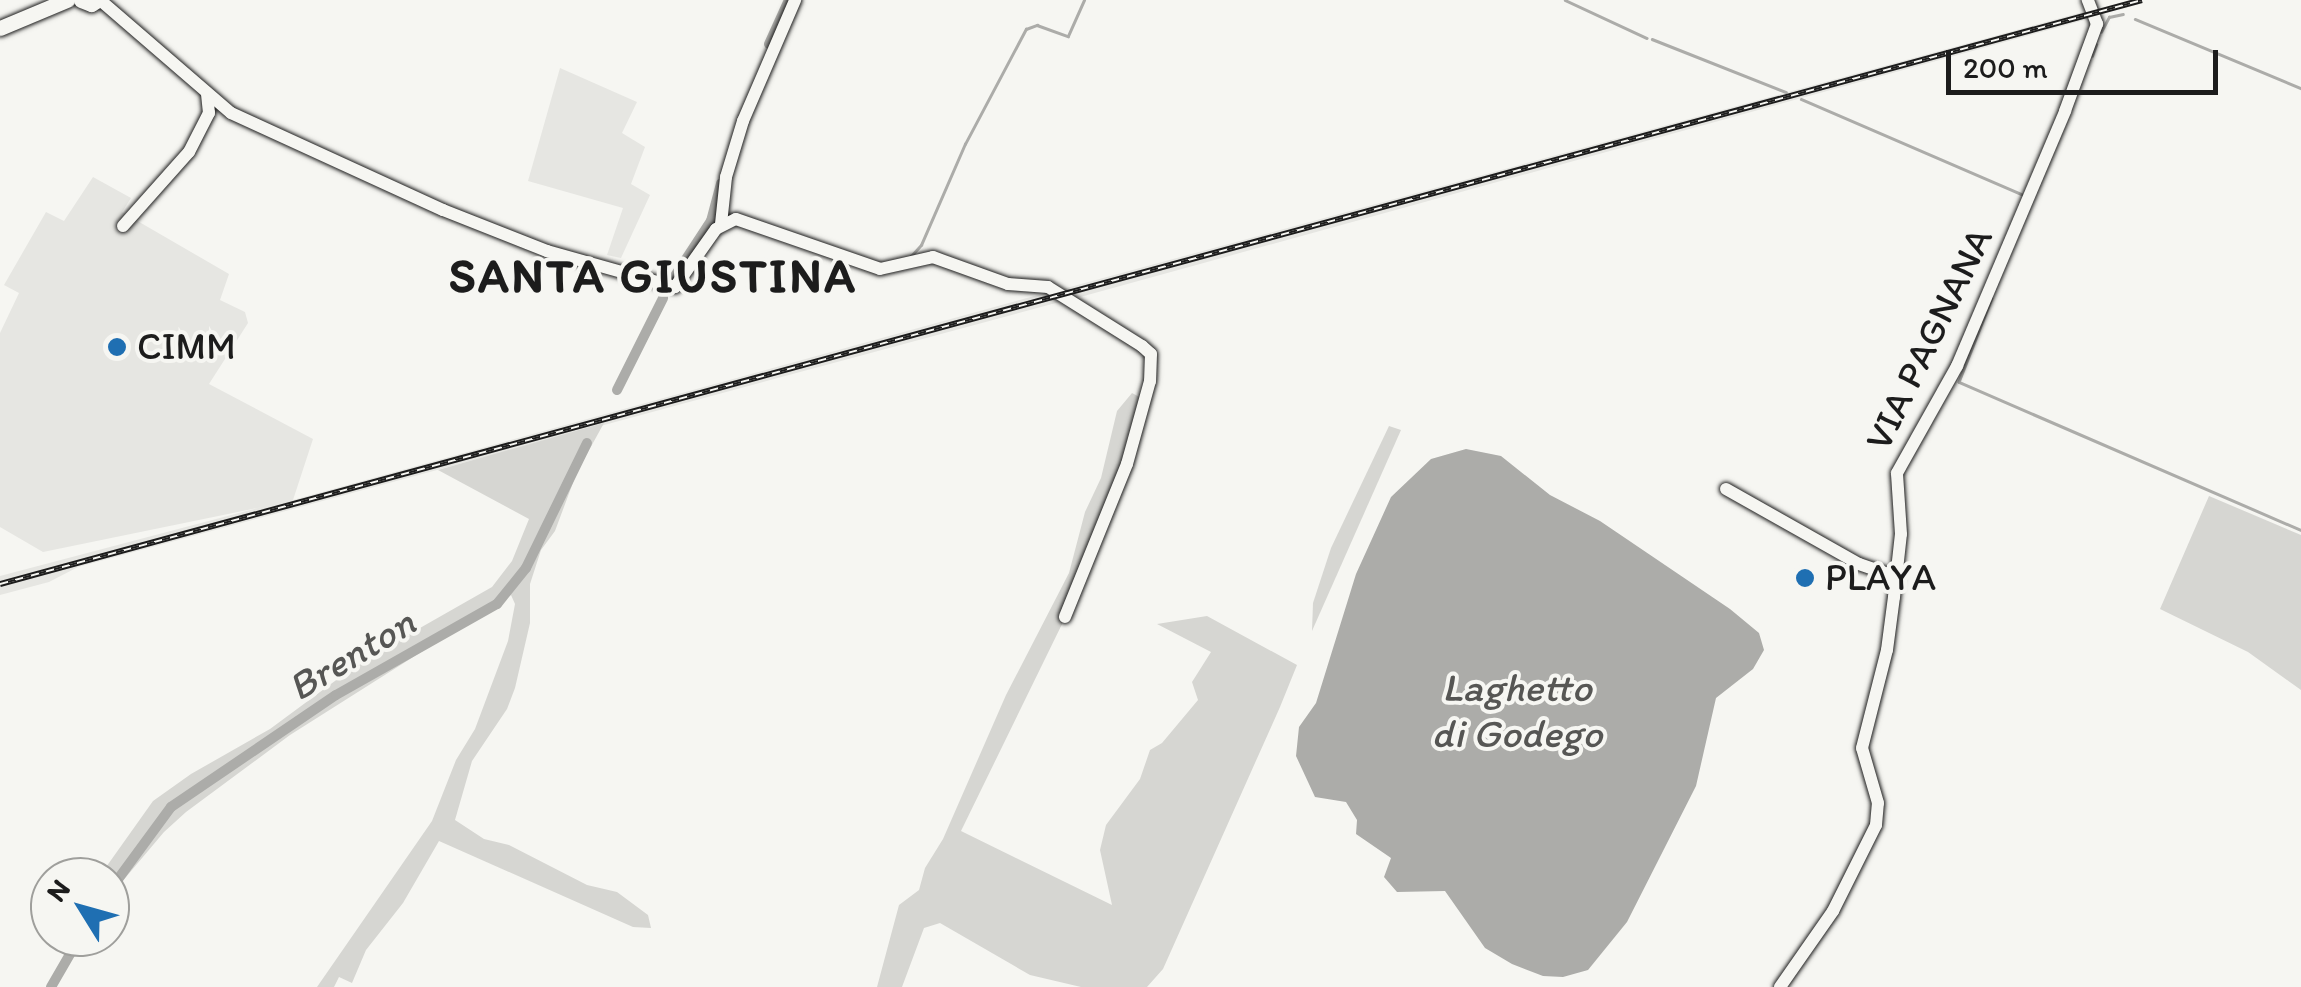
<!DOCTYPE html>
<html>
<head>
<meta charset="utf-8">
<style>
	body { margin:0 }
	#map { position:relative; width:2301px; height:987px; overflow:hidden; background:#f6f6f2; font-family:Itim,sans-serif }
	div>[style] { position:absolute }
	.built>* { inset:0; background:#e6e6e2 }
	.green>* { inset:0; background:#d6d6d2 }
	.water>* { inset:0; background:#acaca9 }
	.stream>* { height:2.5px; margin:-1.25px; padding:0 1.25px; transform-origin:1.25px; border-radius:1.25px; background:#acaca9 }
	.canal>* { height:10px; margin:-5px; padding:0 5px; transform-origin:5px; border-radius:5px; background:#acaca9 }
	.roads { filter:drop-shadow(0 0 2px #1c1c1c) drop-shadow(0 0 2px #1c1c1c) }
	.minor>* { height:12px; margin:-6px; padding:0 6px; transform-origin:6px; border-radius:6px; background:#f6f6f2 }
	.major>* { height:15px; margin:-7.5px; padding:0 7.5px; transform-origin:7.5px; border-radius:7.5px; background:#f6f6f2 }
	.rail>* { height:6px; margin-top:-3px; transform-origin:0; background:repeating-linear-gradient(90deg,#f6f6f2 0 8px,#1c1c1c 0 16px); box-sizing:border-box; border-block:2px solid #1c1c1c }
	.dots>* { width:28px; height:28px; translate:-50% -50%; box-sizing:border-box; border:5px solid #f6f6f2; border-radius:50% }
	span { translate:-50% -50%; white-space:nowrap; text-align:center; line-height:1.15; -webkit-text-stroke:8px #f6f6f2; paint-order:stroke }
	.street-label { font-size:38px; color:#1c1c1c }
	.poi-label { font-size:38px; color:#1c1c1c }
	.left { translate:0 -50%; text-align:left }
	.water-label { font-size:40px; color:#565654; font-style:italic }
	.district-label { font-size:48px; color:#1c1c1c; font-weight:700; letter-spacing:2.5px }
	.north { position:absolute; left:30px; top:857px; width:100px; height:100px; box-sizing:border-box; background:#f6f6f2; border:2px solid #9f9f9c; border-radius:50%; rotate:307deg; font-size:28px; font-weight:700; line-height:40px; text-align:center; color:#1c1c1c }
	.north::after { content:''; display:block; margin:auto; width:35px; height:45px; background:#1f6fb2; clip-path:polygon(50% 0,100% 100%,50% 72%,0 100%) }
	.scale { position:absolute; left:1946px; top:50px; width:272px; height:45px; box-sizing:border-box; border:5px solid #1c1c1c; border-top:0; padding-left:12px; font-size:30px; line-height:35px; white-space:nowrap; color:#1c1c1c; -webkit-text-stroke:8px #f6f6f2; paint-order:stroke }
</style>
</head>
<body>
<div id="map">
	<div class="built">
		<div style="clip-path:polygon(2090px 10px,2092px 18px,1073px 299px,1059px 290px)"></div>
		<div style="clip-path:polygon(560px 68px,637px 102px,622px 133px,645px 147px,631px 184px,650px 195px,621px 258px,607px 255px,623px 208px,528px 181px)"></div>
		<div style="clip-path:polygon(93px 177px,131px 198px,122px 212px,229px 274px,220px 300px,245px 312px,248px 323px,209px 384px,313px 439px,293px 500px,1049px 292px,1063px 301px,78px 567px,49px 582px,0 595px,0 576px,262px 507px,43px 552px,0 527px,0 333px,19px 293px,4px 285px,46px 212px,64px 221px)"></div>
	</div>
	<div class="green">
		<div style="clip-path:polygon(1132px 393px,1145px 400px,1099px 544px,1059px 614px,1065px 618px,961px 831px,1112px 905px,1100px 850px,1106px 825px,1140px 779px,1150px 750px,1162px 743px,1198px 700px,1192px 682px,1211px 652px,1157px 624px,1207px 616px,1297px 665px,1280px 707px,1163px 969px,1147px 987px,1081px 987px,1030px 975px,940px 923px,924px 928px,902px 987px,877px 987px,899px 905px,919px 890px,925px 868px,943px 839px,1006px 695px,1069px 573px,1085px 512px,1101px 478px,1117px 411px)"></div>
		<div style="clip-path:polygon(604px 423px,577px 472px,555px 531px,541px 550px,530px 584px,530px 623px,515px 688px,507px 709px,472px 761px,455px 820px,484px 839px,509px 845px,587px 885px,617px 892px,648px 915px,651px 928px,633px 927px,439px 841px,403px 903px,366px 950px,352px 983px,339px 977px,334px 987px,317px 987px,432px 821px,456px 760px,475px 729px,508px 641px,515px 604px,511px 595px,290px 735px,186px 812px,164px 832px,110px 896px,110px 877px,99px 877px,153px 801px,191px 774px,270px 729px,362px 661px,492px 587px,512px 561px,529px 519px,438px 470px)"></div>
		<div style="clip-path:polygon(1389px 426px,1401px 430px,1312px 631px,1313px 603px,1331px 548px)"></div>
		<div style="clip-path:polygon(2209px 496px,2301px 535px,2301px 690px,2248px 652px,2160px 609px)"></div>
	</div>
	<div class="water">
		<div style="clip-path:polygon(1466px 449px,1501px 456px,1550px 495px,1600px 521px,1730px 609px,1759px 633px,1764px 650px,1753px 669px,1716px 698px,1696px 786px,1627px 922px,1588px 970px,1563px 977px,1543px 976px,1512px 964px,1485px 948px,1445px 891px,1397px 892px,1384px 877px,1391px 858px,1356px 834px,1357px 820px,1346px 802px,1315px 797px,1296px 756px,1299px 727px,1316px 703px,1356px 574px,1391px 497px,1431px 459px)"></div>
	</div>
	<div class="stream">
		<div style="left:1565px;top:0;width:90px;rotate:24.9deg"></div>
		<div style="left:2135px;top:19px;width:180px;rotate:22.6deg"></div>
		<div style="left:2101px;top:32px;width:17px;rotate:-62deg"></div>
		<div style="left:2109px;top:17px;width:14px;rotate:-12deg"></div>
		<div style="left:1652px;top:39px;width:144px;rotate:21.6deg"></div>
		<div style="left:2092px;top:56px;width:12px;rotate:-70deg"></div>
		<div style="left:1801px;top:99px;width:241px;rotate:23.3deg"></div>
		<div style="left:911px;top:256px;width:15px;rotate:-48deg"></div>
		<div style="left:921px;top:245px;width:110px;rotate:-66.5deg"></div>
		<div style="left:965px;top:144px;width:130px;rotate:-62.1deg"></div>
		<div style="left:1026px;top:29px;width:12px;rotate:-20deg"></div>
		<div style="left:1037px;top:25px;width:33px;rotate:20deg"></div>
		<div style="left:1068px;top:36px;width:39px;rotate:-66deg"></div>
		<div style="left:1992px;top:298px;width:90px;rotate:111.4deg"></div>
		<div style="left:1959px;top:382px;width:373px;rotate:23.4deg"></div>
	</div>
	<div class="canal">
		<div style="left:769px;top:44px;width:48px;rotate:-65.6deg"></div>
		<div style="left:673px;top:279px;width:69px;rotate:-56.8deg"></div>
		<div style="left:711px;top:221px;width:39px;rotate:-75deg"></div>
		<div style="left:617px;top:390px;width:103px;rotate:-63.4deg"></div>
		<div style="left:110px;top:890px;width:103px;rotate:-53.7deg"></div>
		<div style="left:171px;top:807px;width:199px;rotate:-34.2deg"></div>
		<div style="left:336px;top:695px;width:185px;rotate:-29.5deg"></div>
		<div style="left:497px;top:604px;width:46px;rotate:-51.1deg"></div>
		<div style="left:526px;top:568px;width:139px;rotate:-64deg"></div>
		<div style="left:51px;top:987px;width:58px;rotate:-59.9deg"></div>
	</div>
	<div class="roads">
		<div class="minor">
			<div style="left:100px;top:0;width:173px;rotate:40.8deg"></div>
			<div style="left:231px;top:113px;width:233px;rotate:24.6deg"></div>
			<div style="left:443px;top:210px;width:112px;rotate:21.5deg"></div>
			<div style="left:547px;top:251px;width:133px;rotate:15.7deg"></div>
			<div style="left:675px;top:287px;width:71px;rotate:-54.7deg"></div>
			<div style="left:716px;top:229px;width:22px;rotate:-27deg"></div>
			<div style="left:736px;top:219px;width:152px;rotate:19.1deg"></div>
			<div style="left:880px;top:269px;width:54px;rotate:-12.8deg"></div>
			<div style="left:933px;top:257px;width:80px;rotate:19.8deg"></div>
			<div style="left:1008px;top:284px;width:40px;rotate:4.3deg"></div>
			<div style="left:1048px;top:287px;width:111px;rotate:32.1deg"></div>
			<div style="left:1142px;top:346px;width:12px;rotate:42deg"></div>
			<div style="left:1151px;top:354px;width:27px;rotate:92deg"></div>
			<div style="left:1150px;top:381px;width:86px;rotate:105.5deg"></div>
			<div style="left:1127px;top:464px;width:165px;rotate:112.1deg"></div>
			<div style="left:721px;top:224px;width:47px;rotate:-83.9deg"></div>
			<div style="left:726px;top:177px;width:59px;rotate:-73.1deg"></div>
			<div style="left:743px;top:121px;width:132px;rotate:-66.7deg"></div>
			<div style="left:123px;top:226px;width:99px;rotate:-48.3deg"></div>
			<div style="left:189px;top:152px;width:44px;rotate:-62.9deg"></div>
			<div style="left:209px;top:113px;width:20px;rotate:-96deg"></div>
			<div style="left:1726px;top:489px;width:153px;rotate:29.4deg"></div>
			<div style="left:1859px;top:564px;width:40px;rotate:18.9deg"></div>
			<div style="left:1780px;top:987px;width:93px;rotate:-55.1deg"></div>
			<div style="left:1833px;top:911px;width:96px;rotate:-63.4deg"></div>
			<div style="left:1876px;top:825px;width:22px;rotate:-85deg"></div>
			<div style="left:1878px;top:803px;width:57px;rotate:-106.2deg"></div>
			<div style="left:1862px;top:748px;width:101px;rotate:-75.7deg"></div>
			<div style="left:1887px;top:650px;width:53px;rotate:-82.5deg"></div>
			<div style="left:1894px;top:597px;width:63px;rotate:-83.7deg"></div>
			<div style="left:1901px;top:534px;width:61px;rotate:-93.8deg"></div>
			<div style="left:1897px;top:473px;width:123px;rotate:-60.7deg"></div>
			<div style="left:1957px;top:366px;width:277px;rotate:-67deg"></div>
			<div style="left:2065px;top:111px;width:93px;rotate:-69.8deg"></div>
			<div style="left:2097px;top:24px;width:26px;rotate:-111deg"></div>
		</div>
		<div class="major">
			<div style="left:81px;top:0;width:11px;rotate:22deg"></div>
			<div style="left:91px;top:4px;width:8px;rotate:-30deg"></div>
			<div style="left:0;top:28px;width:73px;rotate:-22.7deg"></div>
		</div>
	</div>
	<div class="rail">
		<div style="left:0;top:584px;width:2220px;rotate:-15.25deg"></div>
	</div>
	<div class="dots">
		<div style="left:117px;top:347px;background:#1f6fb2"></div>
		<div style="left:1805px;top:578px;background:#1f6fb2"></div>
	</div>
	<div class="street-label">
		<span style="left:1929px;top:339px;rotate:-64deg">VIA PAGNANA</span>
	</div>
	<div class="poi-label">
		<span class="left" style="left:137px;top:347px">CIMM</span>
		<span class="left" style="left:1825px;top:578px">PLAYA</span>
	</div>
	<div class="water-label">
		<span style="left:351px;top:654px;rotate:-31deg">Brenton</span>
		<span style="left:1517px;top:710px">Laghetto<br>di Godego</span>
	</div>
	<div class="district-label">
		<span style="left:653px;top:276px">SANTA GIUSTINA</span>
	</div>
	<div class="north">N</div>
	<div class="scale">200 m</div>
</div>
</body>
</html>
